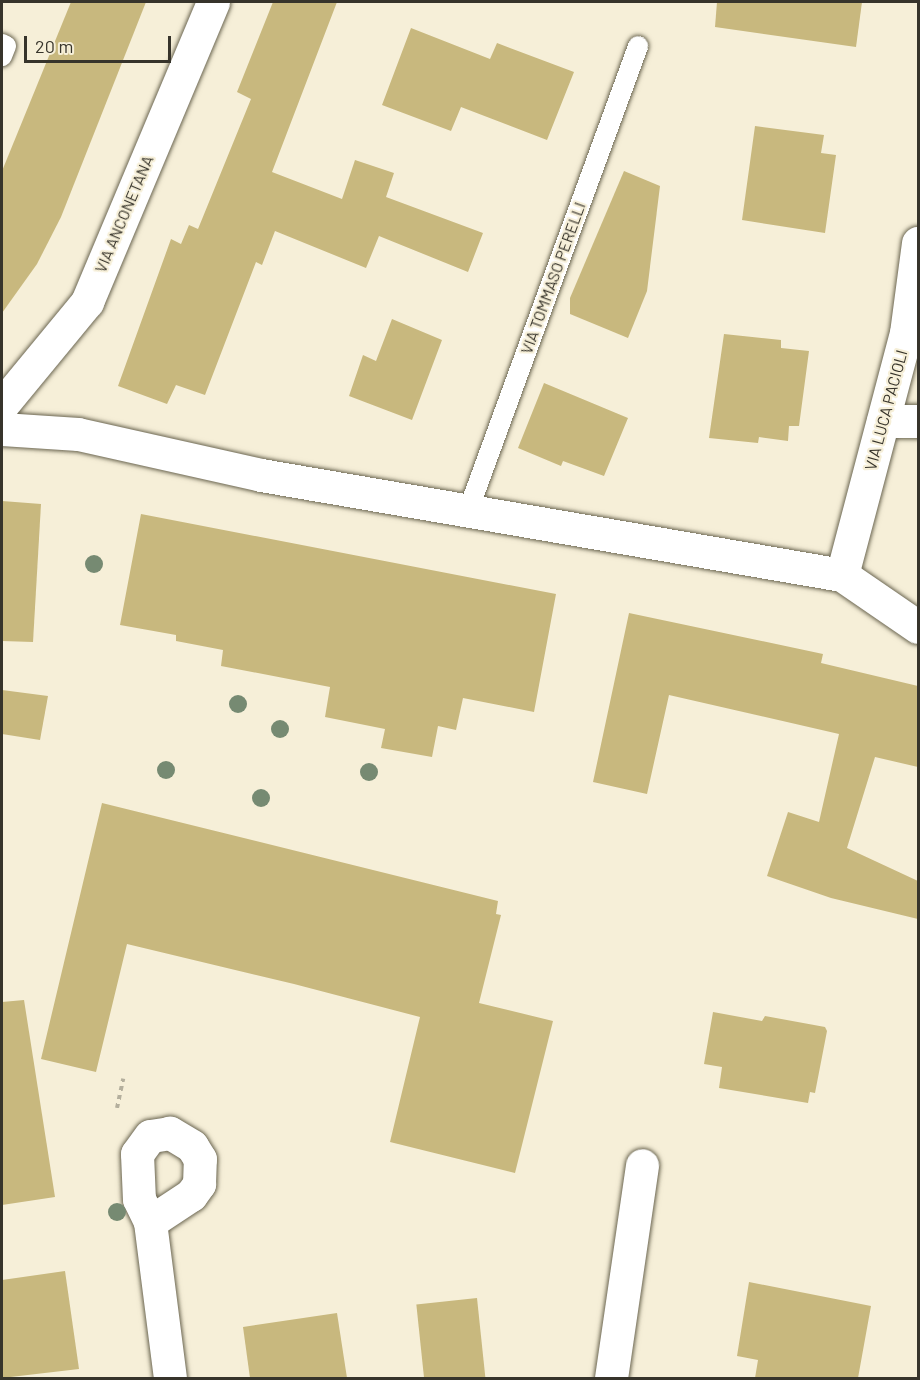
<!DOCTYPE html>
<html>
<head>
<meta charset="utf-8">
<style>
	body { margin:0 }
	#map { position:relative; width:920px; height:1380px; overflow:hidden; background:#f6efd8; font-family:Barlow,sans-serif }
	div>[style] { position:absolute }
	.building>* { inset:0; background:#c8b87e; transform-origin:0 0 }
	.path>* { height:4px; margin-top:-2px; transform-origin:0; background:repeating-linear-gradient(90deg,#b4af9d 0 4.5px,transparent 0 9px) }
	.roads { filter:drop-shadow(0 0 2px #6b6651) drop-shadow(0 0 2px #6b6651) }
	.service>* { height:20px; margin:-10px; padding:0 10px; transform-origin:10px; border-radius:10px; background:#fff }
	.minor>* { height:33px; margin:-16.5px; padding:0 16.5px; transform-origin:16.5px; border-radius:16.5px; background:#fff }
	.tertiary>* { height:33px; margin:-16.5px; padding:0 16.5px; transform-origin:16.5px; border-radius:16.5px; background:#fff }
	.secondary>* { height:33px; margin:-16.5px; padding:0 16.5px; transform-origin:16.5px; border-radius:16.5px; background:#fff }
	.trees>* { width:18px; height:18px; margin:-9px; border-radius:50%; background:#768a72 }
	span { translate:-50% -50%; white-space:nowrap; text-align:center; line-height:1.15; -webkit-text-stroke:4.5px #f6efd8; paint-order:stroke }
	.street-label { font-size:16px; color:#37342b }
	.frame { position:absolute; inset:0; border:3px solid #37342b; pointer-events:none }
	.scale { position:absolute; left:24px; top:36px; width:147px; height:27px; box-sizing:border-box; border:3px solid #37342b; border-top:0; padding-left:8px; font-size:18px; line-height:21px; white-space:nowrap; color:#37342b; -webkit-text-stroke:4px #f6efd8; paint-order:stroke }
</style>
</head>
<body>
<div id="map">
	<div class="building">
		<div style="clip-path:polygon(71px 2px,146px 2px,61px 217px,37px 264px,2px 313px,2px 171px)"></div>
		<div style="clip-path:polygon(273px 2px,337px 2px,272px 172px,342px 199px,355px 160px,394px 173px,386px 197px,483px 233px,468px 272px,379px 236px,366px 268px,275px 231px,262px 265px,256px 262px,205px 395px,176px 385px,167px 404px,118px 386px,171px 239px,181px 244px,189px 225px,198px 229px,251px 99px,237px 92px)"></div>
		<div style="clip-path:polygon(717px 2px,862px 2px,856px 47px,715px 27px)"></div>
		<div style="clip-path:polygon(411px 28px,490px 59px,497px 43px,574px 72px,547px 140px,461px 107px,451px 131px,382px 105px)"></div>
		<div style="clip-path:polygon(755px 126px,824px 135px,821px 153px,836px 155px,825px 233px,742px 220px)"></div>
		<div style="clip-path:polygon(624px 171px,660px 186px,647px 291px,628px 338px,570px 314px,570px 298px)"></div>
		<div style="clip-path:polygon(392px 319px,442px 340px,412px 420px,349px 396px,363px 355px,376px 361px)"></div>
		<div style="clip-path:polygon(724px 334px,781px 340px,781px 348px,809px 351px,799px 426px,789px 426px,788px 441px,759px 437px,758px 443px,709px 438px)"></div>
		<div style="clip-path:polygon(544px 383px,628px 418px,604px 476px,563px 461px,561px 466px,518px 448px)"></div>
		<div style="clip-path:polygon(2px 501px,41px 504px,33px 642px,2px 641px)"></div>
		<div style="clip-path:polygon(141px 514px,556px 594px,534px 712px,463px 698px,456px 730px,438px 726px,432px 757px,381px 748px,385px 729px,325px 717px,330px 687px,221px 666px,223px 650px,176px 641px,176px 635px,120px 625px)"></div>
		<div style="clip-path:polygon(629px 613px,823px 654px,821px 663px,918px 686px,918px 767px,875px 757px,847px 848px,918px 881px,918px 919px,831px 898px,767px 876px,788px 812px,819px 822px,839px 734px,669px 695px,647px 794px,593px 782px)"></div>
		<div style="clip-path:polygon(2px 690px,48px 696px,40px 740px,2px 734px)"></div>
		<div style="clip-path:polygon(102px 803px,498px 901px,496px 914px,501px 915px,479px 1003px,553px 1021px,515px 1173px,390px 1142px,420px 1017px,294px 984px,127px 944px,96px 1072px,41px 1059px)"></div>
		<div style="clip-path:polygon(24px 1000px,55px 1197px,2px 1205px,2px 1002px)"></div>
		<div style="clip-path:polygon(713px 1012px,762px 1021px,765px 1016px,825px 1027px,827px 1031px,815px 1093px,810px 1092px,808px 1103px,719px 1088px,722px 1067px,704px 1064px)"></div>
		<div style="clip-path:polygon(65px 1271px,79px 1369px,2px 1378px,2px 1280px)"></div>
		<div style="clip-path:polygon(749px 1282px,871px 1306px,858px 1378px,755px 1378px,758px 1360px,737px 1356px)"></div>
		<div style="left:477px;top:1298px;width:81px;height:61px;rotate:84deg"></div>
		<div style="clip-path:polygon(337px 1313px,347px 1378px,250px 1378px,243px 1327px)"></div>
	</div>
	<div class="path">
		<div style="left:117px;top:1108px;width:30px;rotate:-78deg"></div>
	</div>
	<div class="roads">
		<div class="service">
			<div style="left:2px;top:44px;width:4px;rotate:27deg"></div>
			<div style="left:6px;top:46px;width:11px;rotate:112deg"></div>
			<div style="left:468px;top:511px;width:495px;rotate:-69.9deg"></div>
		</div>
		<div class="minor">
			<div style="left:883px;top:421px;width:35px"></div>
			<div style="left:842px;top:575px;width:250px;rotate:-75.2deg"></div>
			<div style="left:906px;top:333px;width:91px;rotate:-82.4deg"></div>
			<div style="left:150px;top:1222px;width:49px;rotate:-33.4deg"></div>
			<div style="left:191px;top:1195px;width:14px;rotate:-54deg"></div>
			<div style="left:199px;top:1184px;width:25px;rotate:-88deg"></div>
			<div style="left:200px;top:1159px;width:15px;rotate:-122deg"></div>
			<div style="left:192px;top:1146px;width:26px;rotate:-149deg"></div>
			<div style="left:170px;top:1133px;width:20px;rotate:171deg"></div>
			<div style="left:150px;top:1136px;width:22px;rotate:126deg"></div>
			<div style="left:137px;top:1154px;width:45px;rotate:87.5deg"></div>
			<div style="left:139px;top:1199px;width:25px;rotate:64deg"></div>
			<div style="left:150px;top:1222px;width:157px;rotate:82.7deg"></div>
			<div style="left:611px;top:1378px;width:215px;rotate:-81.7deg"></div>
		</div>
		<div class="tertiary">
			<div style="left:2px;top:429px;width:76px;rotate:3.8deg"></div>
			<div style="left:78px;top:434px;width:188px;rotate:12.6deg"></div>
			<div style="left:261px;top:475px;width:590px;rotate:9.77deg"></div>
			<div style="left:842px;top:575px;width:92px;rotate:34.4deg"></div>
		</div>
		<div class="secondary">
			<div style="left:2px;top:405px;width:134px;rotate:-50.5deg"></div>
			<div style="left:87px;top:302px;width:325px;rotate:-67.2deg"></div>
		</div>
	</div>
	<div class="trees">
		<div style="left:94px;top:564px"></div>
		<div style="left:238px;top:704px"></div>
		<div style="left:280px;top:729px"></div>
		<div style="left:166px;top:770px"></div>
		<div style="left:369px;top:772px"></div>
		<div style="left:261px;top:798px"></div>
		<div style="left:117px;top:1212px"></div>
	</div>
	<div class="street-label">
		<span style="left:124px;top:214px;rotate:-67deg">VIA ANCONETANA</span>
		<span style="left:553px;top:278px;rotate:-70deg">VIA TOMMASO PERELLI</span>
		<span style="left:886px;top:410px;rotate:-75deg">VIA LUCA PACIOLI</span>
	</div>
	<div class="frame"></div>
	<div class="scale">20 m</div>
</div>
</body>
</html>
